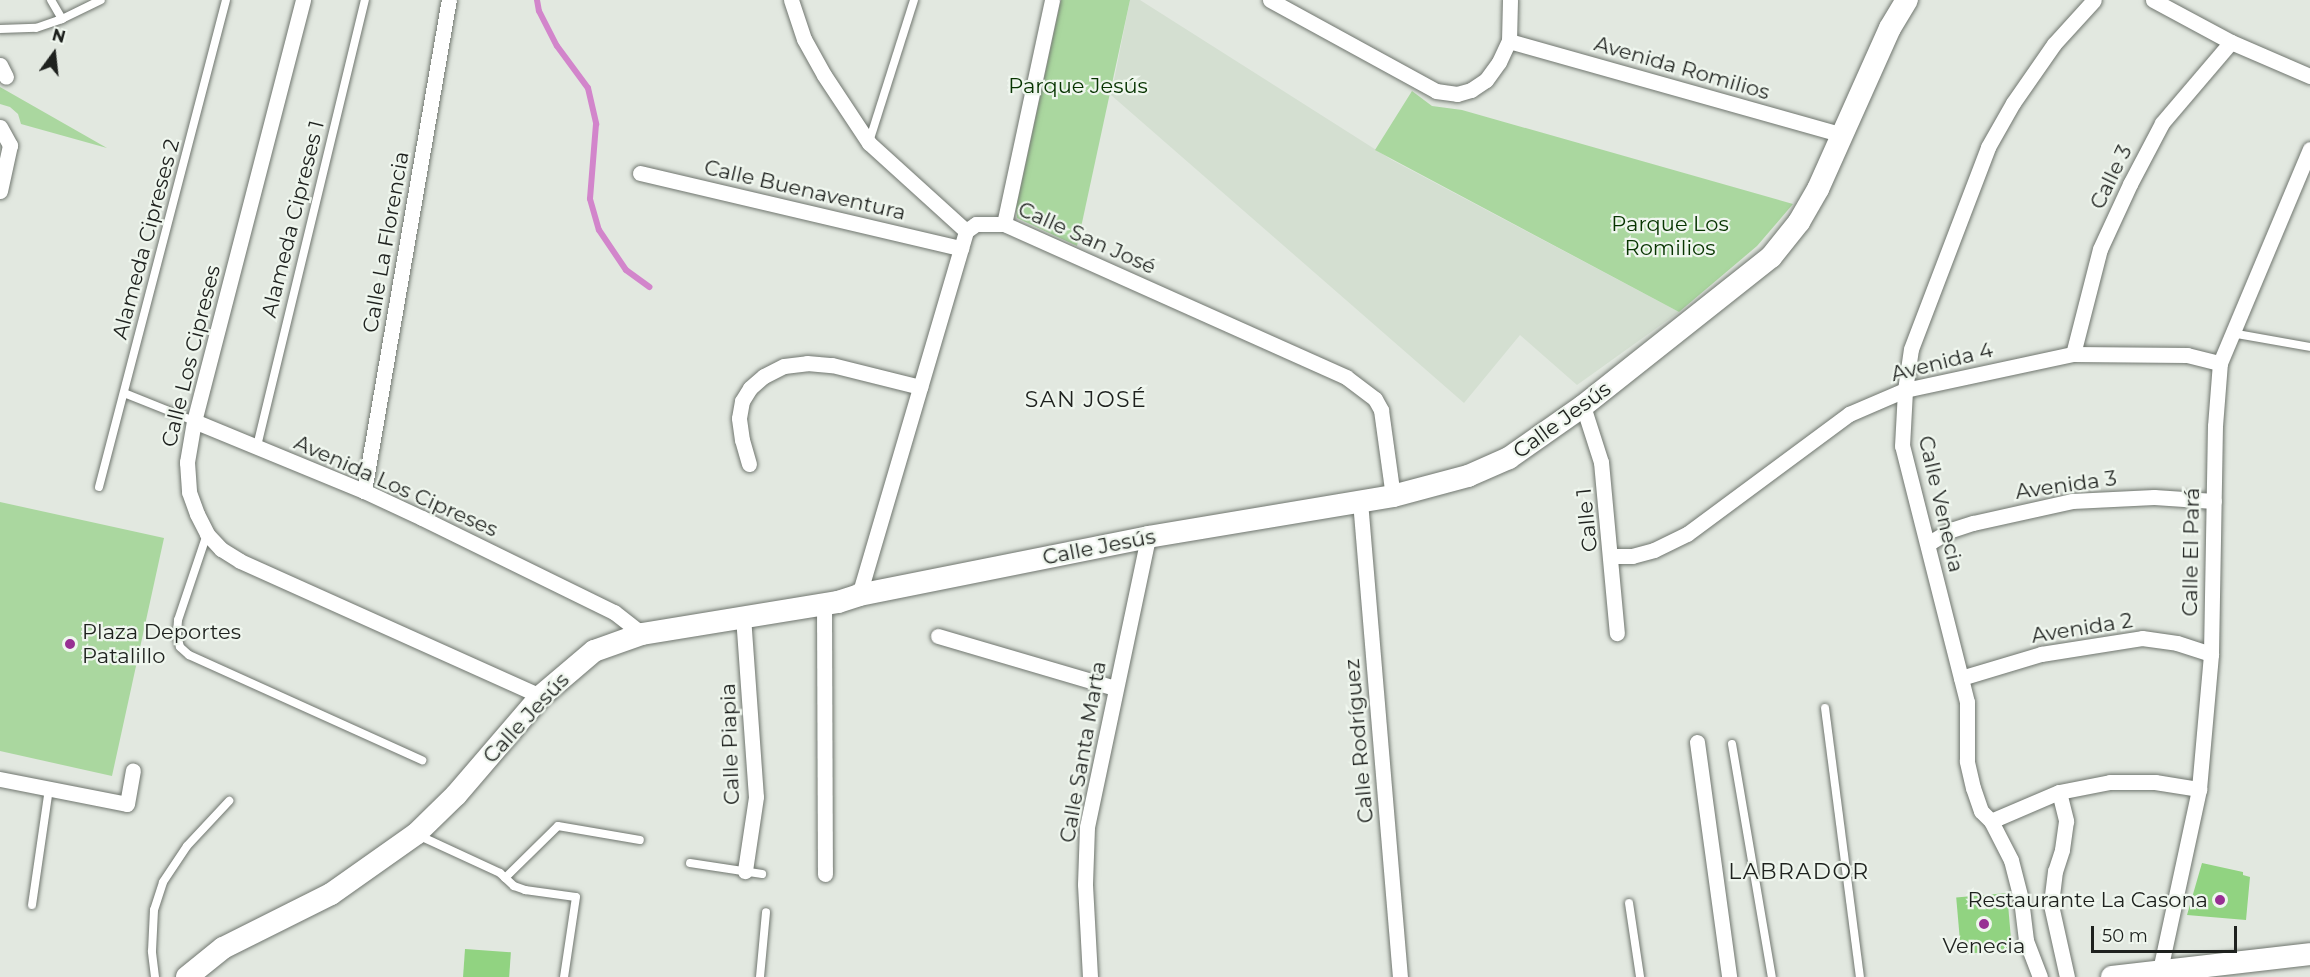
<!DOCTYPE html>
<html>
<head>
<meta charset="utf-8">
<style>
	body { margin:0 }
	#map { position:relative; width:2310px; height:977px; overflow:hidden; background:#e2e8e0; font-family:Montserrat,sans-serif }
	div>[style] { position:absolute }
	.built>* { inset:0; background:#d4dfd1 }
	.green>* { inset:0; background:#aad79f }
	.stream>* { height:6px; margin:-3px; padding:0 3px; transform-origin:3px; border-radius:3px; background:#d285cb }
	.building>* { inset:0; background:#91d381; transform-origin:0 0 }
	.roads { filter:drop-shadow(0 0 2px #70766f) drop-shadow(0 0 2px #70766f) }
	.lane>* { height:8px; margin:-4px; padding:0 4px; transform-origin:4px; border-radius:4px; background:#fff }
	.street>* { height:15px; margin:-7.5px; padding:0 7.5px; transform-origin:7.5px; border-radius:7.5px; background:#fff }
	.secondary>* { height:22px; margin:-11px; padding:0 11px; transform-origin:11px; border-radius:11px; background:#fff }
	.dots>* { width:16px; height:16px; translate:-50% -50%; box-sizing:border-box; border:3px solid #eff6ee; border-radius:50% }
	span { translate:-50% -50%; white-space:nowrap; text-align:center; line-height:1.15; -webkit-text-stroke:4.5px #eff6ee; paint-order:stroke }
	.street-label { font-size:21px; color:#1e211e }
	.park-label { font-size:21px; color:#073400 }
	.poi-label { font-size:21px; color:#1e211e }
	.left { translate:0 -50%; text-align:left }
	.right { translate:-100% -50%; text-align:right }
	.neighbourhood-label { font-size:22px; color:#1e211e; letter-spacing:1.5px }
	.north { position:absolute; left:24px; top:24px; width:60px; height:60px; -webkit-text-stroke:4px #eff6ee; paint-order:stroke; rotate:15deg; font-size:16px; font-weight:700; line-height:24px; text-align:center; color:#1e211e }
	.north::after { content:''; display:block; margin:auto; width:21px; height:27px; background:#1e211e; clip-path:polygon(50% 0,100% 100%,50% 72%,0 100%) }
	.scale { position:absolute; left:2091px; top:926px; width:146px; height:27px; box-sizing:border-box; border:3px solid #1e211e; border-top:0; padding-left:8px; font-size:18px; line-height:21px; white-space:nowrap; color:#1e211e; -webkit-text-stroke:4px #eff6ee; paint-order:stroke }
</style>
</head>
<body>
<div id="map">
	<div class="built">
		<div style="clip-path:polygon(1130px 0,1140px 0,1392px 160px,1679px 312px,1577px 385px,1520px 335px,1464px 403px,1111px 95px)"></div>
	</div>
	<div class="green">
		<div style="clip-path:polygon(1061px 0,1130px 0,1077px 246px,1017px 218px,1016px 209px)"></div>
		<div style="clip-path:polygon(0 87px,107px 148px,21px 124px,18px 114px,10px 107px,0 104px)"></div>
		<div style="clip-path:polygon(1412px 91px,1432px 106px,1462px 110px,1793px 204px,1757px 246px,1679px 312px,1375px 150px)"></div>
		<div style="clip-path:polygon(0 502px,164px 538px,112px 776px,0 751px)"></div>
	</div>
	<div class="stream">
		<div style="left:537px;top:0;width:11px;rotate:80deg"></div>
		<div style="left:539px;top:11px;width:39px;rotate:63deg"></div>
		<div style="left:557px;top:46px;width:52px;rotate:53.6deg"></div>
		<div style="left:588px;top:88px;width:37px;rotate:77deg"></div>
		<div style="left:596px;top:124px;width:75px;rotate:94.6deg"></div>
		<div style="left:590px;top:199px;width:32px;rotate:74deg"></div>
		<div style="left:599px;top:230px;width:48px;rotate:56deg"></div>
		<div style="left:626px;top:270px;width:29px;rotate:36deg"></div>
	</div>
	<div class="building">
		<div style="clip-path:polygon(2202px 863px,2243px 872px,2243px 875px,2250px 877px,2246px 920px,2187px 915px)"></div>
		<div style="left:2007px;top:893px;width:57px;height:51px;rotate:85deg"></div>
		<div style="left:465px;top:949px;width:46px;height:28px;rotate:4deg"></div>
	</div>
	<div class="roads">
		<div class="lane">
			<div style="left:51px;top:0;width:22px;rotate:60deg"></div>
			<div style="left:0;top:29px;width:36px;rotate:-2deg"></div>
			<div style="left:36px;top:28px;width:28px;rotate:-19deg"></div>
			<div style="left:62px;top:19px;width:43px;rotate:-26deg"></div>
			<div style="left:869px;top:142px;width:149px;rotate:-72.4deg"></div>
			<div style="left:2231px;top:333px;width:80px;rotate:10deg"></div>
			<div style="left:124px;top:393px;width:75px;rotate:21.8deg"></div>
			<div style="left:257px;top:446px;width:459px;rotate:-76.4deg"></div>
			<div style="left:99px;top:487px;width:503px;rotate:-75.38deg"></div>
			<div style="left:207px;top:534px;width:91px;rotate:108.6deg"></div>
			<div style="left:178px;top:620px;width:15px;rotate:94deg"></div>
			<div style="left:177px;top:635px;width:12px;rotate:76deg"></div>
			<div style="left:180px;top:647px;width:12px;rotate:42deg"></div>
			<div style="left:189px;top:655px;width:256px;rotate:24.3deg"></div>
			<div style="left:1825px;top:708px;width:271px;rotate:82.6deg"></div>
			<div style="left:1732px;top:744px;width:236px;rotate:80.3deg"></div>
			<div style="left:420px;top:836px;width:88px;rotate:24.8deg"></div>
			<div style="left:500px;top:873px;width:19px;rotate:43deg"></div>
			<div style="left:514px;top:886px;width:12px;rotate:20deg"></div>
			<div style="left:525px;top:890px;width:51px;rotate:7.8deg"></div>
			<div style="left:576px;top:897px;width:81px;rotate:98.5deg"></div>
			<div style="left:690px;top:863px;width:73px;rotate:8.7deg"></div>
			<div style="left:505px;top:878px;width:74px;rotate:-44.5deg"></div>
			<div style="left:558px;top:826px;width:83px;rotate:9.7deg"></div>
			<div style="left:1629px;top:903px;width:75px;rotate:81.5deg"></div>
			<div style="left:32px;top:905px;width:118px;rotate:-81.7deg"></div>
			<div style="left:155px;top:977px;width:26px;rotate:-97deg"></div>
			<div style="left:152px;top:951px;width:41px;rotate:-87.2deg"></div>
			<div style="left:154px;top:910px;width:29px;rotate:-72deg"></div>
			<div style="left:163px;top:882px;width:43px;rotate:-56.3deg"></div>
			<div style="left:187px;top:846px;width:62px;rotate:-47deg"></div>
			<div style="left:760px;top:977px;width:65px;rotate:-84.7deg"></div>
		</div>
		<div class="street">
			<div style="left:303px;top:0;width:435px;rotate:104.5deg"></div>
			<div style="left:194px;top:421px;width:42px;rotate:99.7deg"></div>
			<div style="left:187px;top:462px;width:30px;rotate:86deg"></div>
			<div style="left:189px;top:492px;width:23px;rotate:70deg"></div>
			<div style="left:197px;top:514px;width:22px;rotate:63deg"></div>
			<div style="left:207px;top:534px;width:21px;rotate:47deg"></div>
			<div style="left:221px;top:549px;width:22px;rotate:32deg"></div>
			<div style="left:240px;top:561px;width:330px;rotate:24.2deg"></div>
			<div style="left:791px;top:0;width:41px;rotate:71.6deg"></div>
			<div style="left:804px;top:39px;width:41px;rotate:60.9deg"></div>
			<div style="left:824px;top:75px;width:82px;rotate:56.5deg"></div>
			<div style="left:869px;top:143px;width:131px;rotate:42.2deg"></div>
			<div style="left:1270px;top:0;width:189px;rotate:28.7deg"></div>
			<div style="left:1436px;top:91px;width:21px;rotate:8deg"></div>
			<div style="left:1457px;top:94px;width:15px;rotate:-16deg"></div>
			<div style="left:1471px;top:90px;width:18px;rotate:-34deg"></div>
			<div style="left:1486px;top:80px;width:22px;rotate:-54deg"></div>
			<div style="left:1499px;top:62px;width:23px;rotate:-65deg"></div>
			<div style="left:1509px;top:41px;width:41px;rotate:-88.6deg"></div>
			<div style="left:2153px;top:0;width:89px;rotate:28.3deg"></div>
			<div style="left:2231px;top:42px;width:86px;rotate:23.3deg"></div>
			<div style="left:1509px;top:41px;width:347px;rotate:15.7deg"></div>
			<div style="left:0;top:65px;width:13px;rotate:63deg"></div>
			<div style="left:0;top:127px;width:21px;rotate:61deg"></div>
			<div style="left:10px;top:145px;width:47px;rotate:102.3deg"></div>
			<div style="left:640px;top:173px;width:330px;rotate:13.2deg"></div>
			<div style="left:1004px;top:224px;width:229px;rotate:-77.9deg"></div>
			<div style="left:2073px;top:354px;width:108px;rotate:-75.6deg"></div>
			<div style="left:2100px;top:249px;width:72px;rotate:-65.2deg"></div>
			<div style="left:2130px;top:184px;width:69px;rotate:-62.3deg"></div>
			<div style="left:2162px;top:123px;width:106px;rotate:-49.6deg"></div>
			<div style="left:1583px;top:406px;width:59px;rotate:72.2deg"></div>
			<div style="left:1601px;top:462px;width:172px;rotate:84.7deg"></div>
			<div style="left:194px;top:421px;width:184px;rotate:22.4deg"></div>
			<div style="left:364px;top:491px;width:64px;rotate:25deg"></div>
			<div style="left:422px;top:518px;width:214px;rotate:26.1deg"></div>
			<div style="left:614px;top:612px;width:36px;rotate:38deg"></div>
			<div style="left:749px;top:464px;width:25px;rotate:-106deg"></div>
			<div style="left:742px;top:440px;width:22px;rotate:-98deg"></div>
			<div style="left:739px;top:418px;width:17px;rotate:-80deg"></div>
			<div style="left:742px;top:401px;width:15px;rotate:-58deg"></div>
			<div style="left:750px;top:388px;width:18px;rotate:-41deg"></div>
			<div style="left:764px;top:376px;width:22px;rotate:-27deg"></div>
			<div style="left:784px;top:366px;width:23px;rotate:-7deg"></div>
			<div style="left:807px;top:363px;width:25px;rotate:5deg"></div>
			<div style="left:832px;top:365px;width:91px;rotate:14deg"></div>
			<div style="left:364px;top:491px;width:498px;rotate:-80.2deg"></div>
			<div style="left:1360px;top:501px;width:478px;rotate:85.2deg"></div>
			<div style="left:1929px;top:543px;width:26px;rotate:-31deg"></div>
			<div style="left:1951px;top:530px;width:23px;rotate:-18deg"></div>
			<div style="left:1973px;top:523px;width:101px;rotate:-12.5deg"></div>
			<div style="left:2072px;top:501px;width:82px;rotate:-2.8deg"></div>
			<div style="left:2154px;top:497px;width:60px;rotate:3.8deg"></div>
			<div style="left:1612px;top:556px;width:20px"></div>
			<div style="left:1632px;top:556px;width:23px;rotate:-15deg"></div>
			<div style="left:1654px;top:550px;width:37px;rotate:-26deg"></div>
			<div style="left:1687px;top:534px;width:202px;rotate:-36.5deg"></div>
			<div style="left:1849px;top:414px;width:61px;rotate:-23.2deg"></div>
			<div style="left:1905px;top:390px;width:172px;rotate:-12.1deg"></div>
			<div style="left:2073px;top:354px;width:114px;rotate:0.5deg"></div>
			<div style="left:2187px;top:355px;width:34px;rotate:14deg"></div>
			<div style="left:859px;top:595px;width:379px;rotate:-73.6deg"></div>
			<div style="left:966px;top:231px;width:12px;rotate:-35deg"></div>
			<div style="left:976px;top:224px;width:28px"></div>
			<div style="left:1004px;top:224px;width:375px;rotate:24.1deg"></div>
			<div style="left:1346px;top:377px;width:36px;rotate:37deg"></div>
			<div style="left:1375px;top:399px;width:13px;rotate:61deg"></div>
			<div style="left:1381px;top:410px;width:87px;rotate:82.1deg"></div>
			<div style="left:824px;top:604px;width:270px;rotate:89.8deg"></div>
			<div style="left:743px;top:616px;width:181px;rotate:85.9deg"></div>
			<div style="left:756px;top:797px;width:75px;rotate:98.5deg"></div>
			<div style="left:938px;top:636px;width:184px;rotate:16.4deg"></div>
			<div style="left:1961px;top:678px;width:84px;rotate:-16.7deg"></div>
			<div style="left:2041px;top:654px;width:102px;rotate:-9deg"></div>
			<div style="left:2142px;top:638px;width:35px;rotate:8deg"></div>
			<div style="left:2177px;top:643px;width:36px;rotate:18deg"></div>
			<div style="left:1697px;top:742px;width:237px;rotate:82.2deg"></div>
			<div style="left:0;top:779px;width:129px;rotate:11.1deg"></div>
			<div style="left:127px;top:804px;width:34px;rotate:-80deg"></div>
			<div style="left:2059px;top:792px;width:30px;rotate:76deg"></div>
			<div style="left:2066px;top:821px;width:29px;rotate:98deg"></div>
			<div style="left:2062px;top:850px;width:22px;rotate:108deg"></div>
			<div style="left:2055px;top:871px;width:34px;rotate:97deg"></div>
			<div style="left:2051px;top:905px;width:74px;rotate:77.5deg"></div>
			<div style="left:1991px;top:821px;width:74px;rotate:-23.1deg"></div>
			<div style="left:2059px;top:792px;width:52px;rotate:-11.1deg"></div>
			<div style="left:2110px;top:782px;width:45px"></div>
			<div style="left:2155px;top:782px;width:45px;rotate:9deg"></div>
			<div style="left:2160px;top:970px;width:185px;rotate:-77.8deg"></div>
			<div style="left:2199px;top:789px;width:136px;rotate:-84.9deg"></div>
			<div style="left:2211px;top:654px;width:228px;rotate:-89deg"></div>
			<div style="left:2215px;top:426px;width:63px;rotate:-85.5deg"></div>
			<div style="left:2220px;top:363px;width:232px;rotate:-67.2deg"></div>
			<div style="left:1090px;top:977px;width:93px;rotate:-93.1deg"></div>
			<div style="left:1085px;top:884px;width:57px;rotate:-88deg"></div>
			<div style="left:1087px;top:827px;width:296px;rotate:-78.1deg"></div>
			<div style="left:2040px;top:977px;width:40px;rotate:-111deg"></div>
			<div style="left:2026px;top:940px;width:41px;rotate:-97deg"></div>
			<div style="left:2021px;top:899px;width:40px;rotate:-104.4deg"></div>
			<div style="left:2011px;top:860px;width:44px;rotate:-117.1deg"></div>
			<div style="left:1991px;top:821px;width:14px;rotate:-135deg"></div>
			<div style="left:1981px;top:811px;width:24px;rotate:-109deg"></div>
			<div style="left:1973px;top:788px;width:28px;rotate:-103deg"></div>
			<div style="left:1967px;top:761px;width:59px;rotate:-90deg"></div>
			<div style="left:1967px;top:702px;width:264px;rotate:-104.2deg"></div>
			<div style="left:1902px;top:446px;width:56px;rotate:-86.9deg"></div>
			<div style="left:1905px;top:390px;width:41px;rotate:-81.7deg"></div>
			<div style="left:1911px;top:349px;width:216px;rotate:-69.1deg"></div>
			<div style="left:1988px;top:147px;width:51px;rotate:-60.4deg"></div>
			<div style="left:2013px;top:103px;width:72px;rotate:-55.2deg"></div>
			<div style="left:2054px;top:44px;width:59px;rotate:-47.7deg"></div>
		</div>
		<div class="secondary">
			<div style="left:187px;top:977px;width:46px;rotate:-38.9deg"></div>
			<div style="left:223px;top:948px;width:121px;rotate:-26.6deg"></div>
			<div style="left:331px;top:894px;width:104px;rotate:-35.2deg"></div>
			<div style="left:416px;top:834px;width:56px;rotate:-44.3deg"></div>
			<div style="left:456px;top:795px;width:130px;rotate:-49.4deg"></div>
			<div style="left:541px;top:696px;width:70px;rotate:-40.3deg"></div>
			<div style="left:594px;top:651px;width:51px;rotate:-19.5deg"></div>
			<div style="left:642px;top:634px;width:199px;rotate:-9.3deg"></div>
			<div style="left:838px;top:602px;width:22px;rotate:-18deg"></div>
			<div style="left:859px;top:595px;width:295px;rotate:-11.3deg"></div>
			<div style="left:1148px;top:537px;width:248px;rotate:-9.5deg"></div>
			<div style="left:1393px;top:496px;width:78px;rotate:-14.9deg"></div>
			<div style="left:1468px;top:476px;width:45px;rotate:-23.7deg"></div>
			<div style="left:1509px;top:458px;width:90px;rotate:-35.1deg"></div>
			<div style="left:1583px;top:406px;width:240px;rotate:-38.4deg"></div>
			<div style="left:1771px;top:257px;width:45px;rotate:-51.3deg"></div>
			<div style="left:1799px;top:222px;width:38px;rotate:-60deg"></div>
			<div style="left:1818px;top:189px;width:176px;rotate:-65.9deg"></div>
			<div style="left:1890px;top:28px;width:33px;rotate:-59deg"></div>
			<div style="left:2112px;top:977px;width:199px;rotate:-6.6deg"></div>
		</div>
	</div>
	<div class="dots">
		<div style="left:70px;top:644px;background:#983093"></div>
		<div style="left:2220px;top:900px;background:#983093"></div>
		<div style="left:1984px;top:924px;background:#983093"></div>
	</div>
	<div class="street-label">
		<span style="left:1682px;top:68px;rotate:16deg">Avenida Romilios</span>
		<span style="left:2111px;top:177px;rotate:-64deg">Calle 3</span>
		<span style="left:805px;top:190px;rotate:13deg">Calle Buenaventura</span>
		<span style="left:293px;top:219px;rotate:-76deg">Alameda Cipreses 1</span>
		<span style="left:1087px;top:238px;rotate:24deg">Calle San José</span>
		<span style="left:146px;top:239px;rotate:-75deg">Alameda Cipreses 2</span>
		<span style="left:386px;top:242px;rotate:-80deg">Calle La Florencia</span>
		<span style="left:191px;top:356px;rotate:-76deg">Calle Los Cipreses</span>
		<span style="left:1942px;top:362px;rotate:-14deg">Avenida 4</span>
		<span style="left:1562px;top:420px;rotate:-36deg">Calle Jesús</span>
		<span style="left:2066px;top:485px;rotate:-8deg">Avenida 3</span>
		<span style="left:396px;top:486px;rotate:24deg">Avenida Los Cipreses</span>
		<span style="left:1941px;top:504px;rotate:77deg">Calle Venecia</span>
		<span style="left:1587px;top:520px;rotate:-96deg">Calle 1</span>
		<span style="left:1099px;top:547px;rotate:-11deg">Calle Jesús</span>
		<span style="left:2191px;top:552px;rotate:-89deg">Calle El Pará</span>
		<span style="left:2082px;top:628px;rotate:-9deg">Avenida 2</span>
		<span style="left:526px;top:718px;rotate:-47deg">Calle Jesús</span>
		<span style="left:1359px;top:741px;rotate:-95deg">Calle Rodríguez</span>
		<span style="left:730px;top:744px;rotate:-92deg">Calle Piapia</span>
		<span style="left:1083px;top:752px;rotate:-80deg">Calle Santa Marta</span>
	</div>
	<div class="park-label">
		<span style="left:1078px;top:86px">Parque Jesús</span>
		<span style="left:1670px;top:236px">Parque Los<br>Romilios</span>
	</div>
	<div class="poi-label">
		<span class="left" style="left:82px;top:644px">Plaza Deportes<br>Patalillo</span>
		<span class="right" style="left:2208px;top:900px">Restaurante La Casona</span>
		<span style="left:1984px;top:946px">Venecia</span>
	</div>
	<div class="neighbourhood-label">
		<span style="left:1086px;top:400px">SAN JOSÉ</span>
		<span style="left:1799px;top:872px">LABRADOR</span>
	</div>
	<div class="north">N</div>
	<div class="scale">50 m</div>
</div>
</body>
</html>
